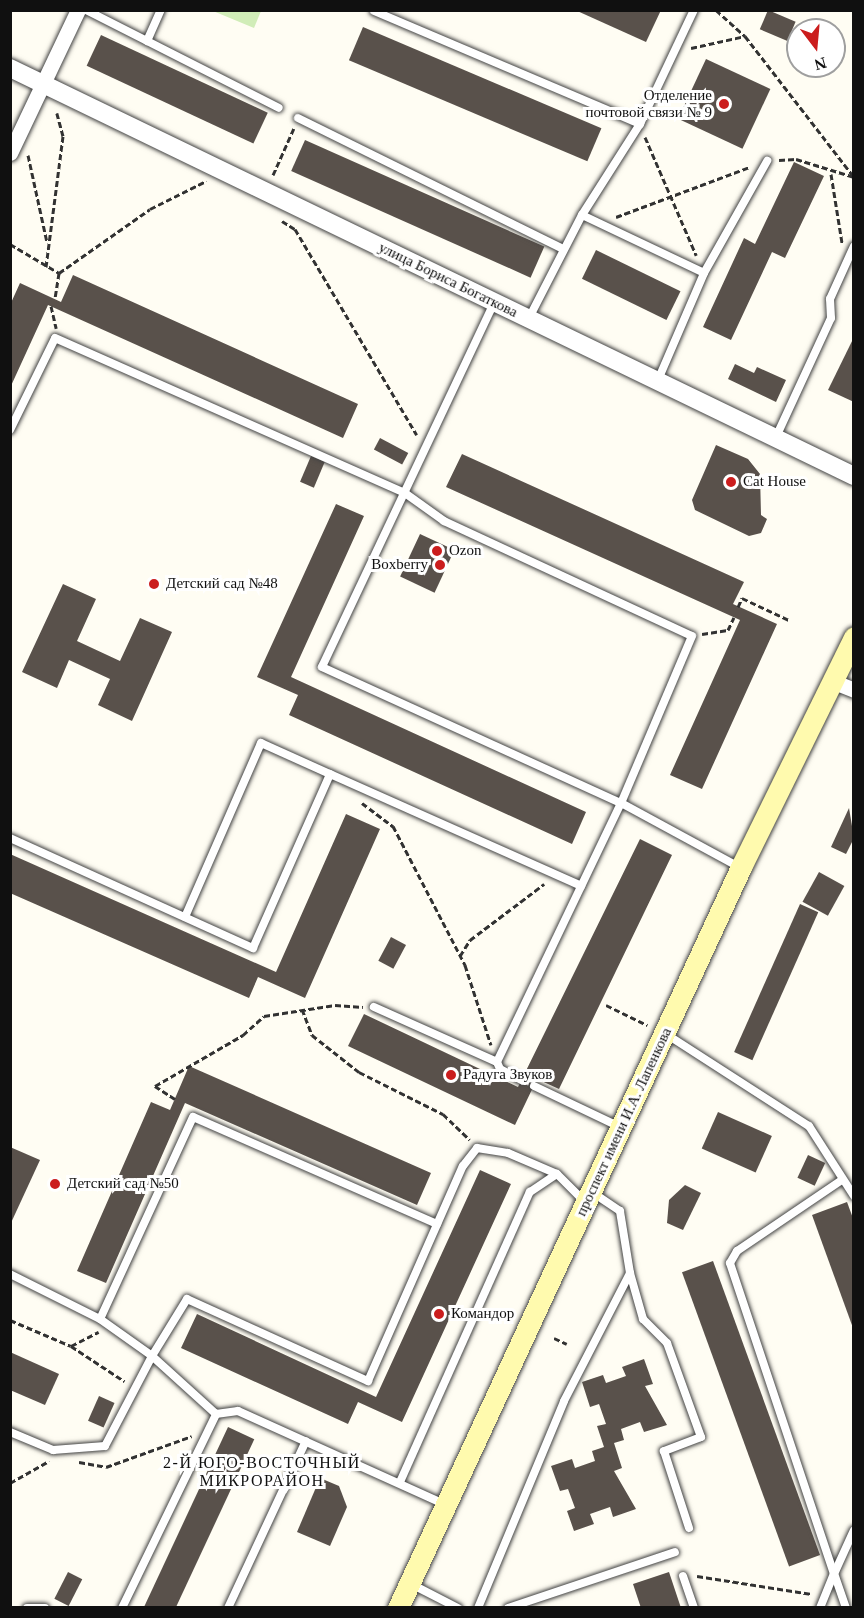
<!DOCTYPE html>
<html>
<head>
<meta charset="utf-8">
<style>
	body { margin:0 }
	#map { position:relative; width:864px; height:1618px; overflow:hidden; background:#fffdf3; font-family:"Times New Roman",serif }
	div>[style] { position:absolute }
	.green>* { inset:0; background:#d1edb8 }
	.building>* { inset:0; background:#59514b; transform-origin:0 0 }
	.path>* { height:3px; margin-top:-1.5px; transform-origin:0; background:repeating-linear-gradient(90deg,#323232 0 6px,transparent 0 9px) }
	.roads { filter:drop-shadow(0 0 2px #434343) drop-shadow(0 0 2px #434343) }
	.service>* { height:8px; margin:-4px; padding:0 4px; transform-origin:4px; border-radius:4px; background:#fff }
	.minor>* { height:15px; margin:-7.5px; padding:0 7.5px; transform-origin:7.5px; border-radius:7.5px; background:#fff }
	.tertiary>* { height:18px; margin:-9px; padding:0 9px; transform-origin:9px; border-radius:9px; background:#fff }
	.secondary>* { height:21px; margin:-10.5px; padding:0 10.5px; transform-origin:10.5px; border-radius:10.5px; background:#fffaae }
	.dots>* { width:16px; height:16px; translate:-50% -50%; box-sizing:border-box; border:3px solid #fff; border-radius:50% }
	span { translate:-50% -50%; white-space:nowrap; text-align:center; line-height:1.15; -webkit-text-stroke:6px #fff; paint-order:stroke }
	.poi-label { font-size:15px; color:#101010 }
	.right { translate:-100% -50%; text-align:right }
	.left { translate:0 -50%; text-align:left }
	.street-label { font-size:15px; color:#101010 }
	.neighbourhood-label { font-size:16px; color:#101010; letter-spacing:1.5px }
	.frame { position:absolute; inset:0; border:12px solid #101010; pointer-events:none }
	.north { position:absolute; left:786px; top:18px; width:60px; height:60px; box-sizing:border-box; background:#fff; border:2px solid #9f9f9f; border-radius:50%; rotate:164deg; font-size:16px; font-weight:700; line-height:24px; text-align:center; color:#101010 }
	.north::after { content:''; display:block; margin:auto; width:21px; height:27px; background:#cb1d1d; clip-path:polygon(50% 0,100% 100%,50% 72%,0 100%) }
</style>
</head>
<body>
<div id="map">
	<div class="green">
		<div style="clip-path:polygon(213px 11px,261px 10px,261px 11px,254px 28px)"></div>
	</div>
	<div class="building">
		<div style="clip-path:polygon(575px 10px,661px 10px,646px 42px)"></div>
		<div style="left:768px;top:10px;width:30px;height:21px;rotate:23deg"></div>
		<div style="left:363px;top:27px;width:259px;height:36px;rotate:23deg"></div>
		<div style="left:101px;top:35px;width:184px;height:34px;rotate:25deg"></div>
		<div style="left:706px;top:59px;width:71px;height:66px;rotate:25deg"></div>
		<div style="left:305px;top:140px;width:262px;height:34px;rotate:24deg"></div>
		<div style="clip-path:polygon(794px 162px,824px 176px,785px 258px,772px 252px,731px 340px,703px 327px,744px 238px,755px 244px)"></div>
		<div style="left:596px;top:250px;width:94px;height:32px;rotate:26deg"></div>
		<div style="clip-path:polygon(73px 275px,358px 404px,343px 438px,48px 305px,10px 388px,10px 305px,20px 283px,61px 302px)"></div>
		<div style="clip-path:polygon(854px 337px,854px 402px,828px 390px)"></div>
		<div style="clip-path:polygon(735px 364px,754px 373px,757px 367px,786px 380px,776px 402px,728px 379px)"></div>
		<div style="left:380px;top:438px;width:32px;height:13px;rotate:28deg"></div>
		<div style="clip-path:polygon(716px 445px,748px 459px,760px 474px,761px 515px,767px 519px,761px 533px,749px 536px,695px 510px,692px 500px)"></div>
		<div style="clip-path:polygon(462px 454px,744px 582px,733px 604px,777px 624px,702px 789px,670px 775px,740px 620px,446px 487px)"></div>
		<div style="left:311px;top:456px;width:15px;height:28px;rotate:23deg"></div>
		<div style="clip-path:polygon(336px 504px,364px 516px,291px 677px,586px 812px,572px 844px,289px 715px,298px 695px,257px 677px)"></div>
		<div style="left:420px;top:534px;width:38px;height:47px;rotate:25deg"></div>
		<div style="clip-path:polygon(63px 584px,96px 599px,77px 641px,120px 661px,140px 618px,172px 632px,132px 721px,98px 705px,110px 679px,69px 660px,57px 688px,22px 672px)"></div>
		<div style="clip-path:polygon(849px 808px,854px 838px,846px 854px,831px 847px)"></div>
		<div style="clip-path:polygon(346px 814px,380px 829px,305px 998px,258px 977px,249px 998px,10px 893px,10px 854px,276px 972px)"></div>
		<div style="clip-path:polygon(640px 839px,672px 855px,559px 1089px,537px 1079px,515px 1125px,348px 1046px,364px 1014px,518px 1087px)"></div>
		<div style="left:819px;top:872px;width:29px;height:34px;rotate:29deg"></div>
		<div style="left:800px;top:904px;width:20px;height:162px;rotate:24deg"></div>
		<div style="left:391px;top:937px;width:17px;height:27px;rotate:28deg"></div>
		<div style="clip-path:polygon(189px 1066px,431px 1173px,417px 1205px,185px 1103px,106px 1283px,77px 1271px,151px 1102px,170px 1110px)"></div>
		<div style="left:718px;top:1112px;width:59px;height:40px;rotate:24deg"></div>
		<div style="clip-path:polygon(10px 1147px,40px 1160px,10px 1225px)"></div>
		<div style="left:808px;top:1155px;width:19px;height:25px;rotate:25deg"></div>
		<div style="clip-path:polygon(480px 1170px,511px 1184px,402px 1422px,358px 1402px,348px 1424px,181px 1348px,197px 1314px,376px 1397px)"></div>
		<div style="clip-path:polygon(685px 1185px,701px 1193px,683px 1230px,667px 1223px,669px 1200px)"></div>
		<div style="clip-path:polygon(847px 1202px,854px 1221px,853px 1328px,812px 1215px)"></div>
		<div style="left:713px;top:1261px;width:313px;height:33px;rotate:70deg"></div>
		<div style="clip-path:polygon(10px 1352px,59px 1374px,45px 1405px,10px 1390px)"></div>
		<div style="clip-path:polygon(644px 1359px,653px 1384px,645px 1386px,667px 1425px,644px 1432px,640px 1422px,621px 1429px,624px 1440px,614px 1443px,622px 1468px,614px 1471px,636px 1509px,613px 1517px,610px 1507px,590px 1514px,594px 1524px,574px 1531px,567px 1511px,575px 1508px,568px 1489px,560px 1491px,551px 1466px,572px 1459px,575px 1468px,595px 1461px,592px 1451px,604px 1447px,597px 1426px,606px 1424px,599px 1404px,590px 1407px,582px 1382px,603px 1375px,606px 1383px,626px 1376px,622px 1367px)"></div>
		<div style="left:99px;top:1396px;width:17px;height:27px;rotate:24deg"></div>
		<div style="left:228px;top:1427px;width:29px;height:199px;rotate:25deg"></div>
		<div style="clip-path:polygon(320px 1478px,339px 1486px,347px 1507px,330px 1546px,297px 1532px)"></div>
		<div style="left:68px;top:1572px;width:16px;height:30px;rotate:27deg"></div>
		<div style="clip-path:polygon(669px 1572px,681px 1608px,641px 1608px,633px 1584px)"></div>
	</div>
	<div class="path">
		<div style="left:716px;top:10px;width:39px;rotate:42deg"></div>
		<div style="left:745px;top:36px;width:178px;rotate:52.3deg"></div>
		<div style="left:691px;top:48px;width:55px;rotate:-12.5deg"></div>
		<div style="left:645px;top:137px;width:129px;rotate:66.6deg"></div>
		<div style="left:28px;top:155px;width:89px;rotate:77.7deg"></div>
		<div style="left:779px;top:160px;width:17px;rotate:-3deg"></div>
		<div style="left:796px;top:159px;width:61px;rotate:17.2deg"></div>
		<div style="left:831px;top:174px;width:70px;rotate:80.9deg"></div>
		<div style="left:273px;top:175px;width:51px;rotate:-65.9deg"></div>
		<div style="left:616px;top:217px;width:143px;rotate:-20.5deg"></div>
		<div style="left:282px;top:221px;width:15px;rotate:32deg"></div>
		<div style="left:295px;top:229px;width:239px;rotate:59.4deg"></div>
		<div style="left:10px;top:244px;width:57px;rotate:30.6deg"></div>
		<div style="left:59px;top:273px;width:26px;rotate:99deg"></div>
		<div style="left:46px;top:267px;width:132px;rotate:-82.6deg"></div>
		<div style="left:63px;top:136px;width:24px;rotate:-105deg"></div>
		<div style="left:59px;top:273px;width:111px;rotate:-35.1deg"></div>
		<div style="left:150px;top:209px;width:63px;rotate:-26.6deg"></div>
		<div style="left:51px;top:306px;width:23px;rotate:77deg"></div>
		<div style="left:738px;top:607px;width:10px;rotate:-66deg"></div>
		<div style="left:742px;top:598px;width:52px;rotate:25.1deg"></div>
		<div style="left:702px;top:634px;width:26px;rotate:-9deg"></div>
		<div style="left:728px;top:630px;width:14px;rotate:-65deg"></div>
		<div style="left:362px;top:803px;width:39px;rotate:37deg"></div>
		<div style="left:393px;top:826px;width:157px;rotate:62.6deg"></div>
		<div style="left:465px;top:965px;width:84px;rotate:72deg"></div>
		<div style="left:460px;top:956px;width:19px;rotate:-58deg"></div>
		<div style="left:470px;top:940px;width:93px;rotate:-37.1deg"></div>
		<div style="left:606px;top:1005px;width:46px;rotate:26deg"></div>
		<div style="left:302px;top:1009px;width:28px;rotate:69deg"></div>
		<div style="left:312px;top:1035px;width:60px;rotate:38.2deg"></div>
		<div style="left:359px;top:1072px;width:94px;rotate:26.6deg"></div>
		<div style="left:443px;top:1114px;width:37px;rotate:44deg"></div>
		<div style="left:175px;top:1099px;width:24px;rotate:-147deg"></div>
		<div style="left:155px;top:1086px;width:102px;rotate:-30.1deg"></div>
		<div style="left:243px;top:1035px;width:28px;rotate:-42deg"></div>
		<div style="left:264px;top:1016px;width:72px;rotate:-8.8deg"></div>
		<div style="left:335px;top:1005px;width:28px;rotate:4deg"></div>
		<div style="left:488px;top:1311px;width:13px;rotate:23deg"></div>
		<div style="left:10px;top:1320px;width:66px;rotate:23.1deg"></div>
		<div style="left:71px;top:1346px;width:64px;rotate:33.4deg"></div>
		<div style="left:554px;top:1338px;width:14px;rotate:25deg"></div>
		<div style="left:71px;top:1346px;width:31px;rotate:-27deg"></div>
		<div style="left:79px;top:1462px;width:27px;rotate:10deg"></div>
		<div style="left:106px;top:1467px;width:91px;rotate:-19.8deg"></div>
		<div style="left:10px;top:1483px;width:45px;rotate:-29.4deg"></div>
		<div style="left:697px;top:1576px;width:116px;rotate:8.9deg"></div>
	</div>
	<div class="roads">
		<div class="service">
			<div style="left:86px;top:10px;width:216px;rotate:26.9deg"></div>
			<div style="left:374px;top:11px;width:289px;rotate:23deg"></div>
			<div style="left:147px;top:41px;width:34px;rotate:-66deg"></div>
			<div style="left:298px;top:118px;width:296px;rotate:26.3deg"></div>
			<div style="left:582px;top:215px;width:135px;rotate:25.4deg"></div>
			<div style="left:493px;top:305px;width:400px;rotate:115.3deg"></div>
			<div style="left:322px;top:667px;width:328px;rotate:24.5deg"></div>
			<div style="left:621px;top:803px;width:134px;rotate:28.5deg"></div>
			<div style="left:529px;top:318px;width:116px;rotate:-62.8deg"></div>
			<div style="left:582px;top:215px;width:108px;rotate:-57.5deg"></div>
			<div style="left:640px;top:124px;width:126px;rotate:-64.7deg"></div>
			<div style="left:658px;top:380px;width:116px;rotate:-66.7deg"></div>
			<div style="left:704px;top:273px;width:129px;rotate:-60.6deg"></div>
			<div style="left:10px;top:430px;width:102px;rotate:-63.9deg"></div>
			<div style="left:55px;top:338px;width:383px;rotate:23.9deg"></div>
			<div style="left:405px;top:493px;width:48px;rotate:35.7deg"></div>
			<div style="left:444px;top:521px;width:273px;rotate:24.9deg"></div>
			<div style="left:692px;top:636px;width:181px;rotate:113deg"></div>
			<div style="left:621px;top:803px;width:287px;rotate:115.6deg"></div>
			<div style="left:497px;top:1062px;width:135px;rotate:-155.9deg"></div>
			<div style="left:776px;top:437px;width:131px;rotate:-65.2deg"></div>
			<div style="left:831px;top:318px;width:19px;rotate:-93deg"></div>
			<div style="left:830px;top:299px;width:58px;rotate:-65.6deg"></div>
			<div style="left:10px;top:838px;width:267px;rotate:24.4deg"></div>
			<div style="left:253px;top:948px;width:190px;rotate:-66.1deg"></div>
			<div style="left:330px;top:774px;width:275px;rotate:24deg"></div>
			<div style="left:185px;top:917px;width:190px;rotate:-66.4deg"></div>
			<div style="left:261px;top:743px;width:76px;rotate:24.2deg"></div>
			<div style="left:666px;top:1034px;width:170px;rotate:32.8deg"></div>
			<div style="left:809px;top:1126px;width:83px;rotate:57.3deg"></div>
			<div style="left:497px;top:1062px;width:8px;rotate:67deg"></div>
			<div style="left:500px;top:1069px;width:25px;rotate:27deg"></div>
			<div style="left:534px;top:1086px;width:95px;rotate:25.5deg"></div>
			<div style="left:437px;top:1224px;width:266px;rotate:-156.3deg"></div>
			<div style="left:193px;top:1117px;width:222px;rotate:114.7deg"></div>
			<div style="left:100px;top:1319px;width:64px;rotate:35.4deg"></div>
			<div style="left:152px;top:1356px;width:67px;rotate:-58.4deg"></div>
			<div style="left:187px;top:1299px;width:199px;rotate:24.4deg"></div>
			<div style="left:368px;top:1381px;width:235px;rotate:-66.2deg"></div>
			<div style="left:463px;top:1166px;width:23px;rotate:-52deg"></div>
			<div style="left:477px;top:1148px;width:31px;rotate:9deg"></div>
			<div style="left:508px;top:1153px;width:53px;rotate:23.2deg"></div>
			<div style="left:557px;top:1174px;width:38px;rotate:45deg"></div>
			<div style="left:630px;top:1273px;width:48px;rotate:74.2deg"></div>
			<div style="left:643px;top:1319px;width:34px;rotate:45deg"></div>
			<div style="left:667px;top:1343px;width:100px;rotate:70.1deg"></div>
			<div style="left:701px;top:1437px;width:40px;rotate:159deg"></div>
			<div style="left:664px;top:1451px;width:81px;rotate:72deg"></div>
			<div style="left:10px;top:1274px;width:101px;rotate:26.6deg"></div>
			<div style="left:10px;top:1432px;width:47px;rotate:22.7deg"></div>
			<div style="left:53px;top:1450px;width:52px;rotate:-4.4deg"></div>
			<div style="left:105px;top:1446px;width:102px;rotate:-62.4deg"></div>
			<div style="left:152px;top:1356px;width:86px;rotate:42.2deg"></div>
			<div style="left:400px;top:1482px;width:318px;rotate:-65.9deg"></div>
			<div style="left:530px;top:1192px;width:32px;rotate:-34deg"></div>
			<div style="left:683px;top:1576px;width:34px;rotate:71deg"></div>
			<div style="left:411px;top:1584px;width:53px;rotate:27.1deg"></div>
			<div style="left:27px;top:1608px;width:18px"></div>
			<div style="left:122px;top:1608px;width:216px;rotate:-64.1deg"></div>
			<div style="left:216px;top:1414px;width:22px;rotate:-8deg"></div>
			<div style="left:238px;top:1411px;width:226px;rotate:24.3deg"></div>
			<div style="left:228px;top:1608px;width:184px;rotate:-65deg"></div>
			<div style="left:478px;top:1608px;width:224px;rotate:-67.4deg"></div>
			<div style="left:564px;top:1401px;width:144px;rotate:-62.7deg"></div>
			<div style="left:630px;top:1273px;width:63px;rotate:-99.2deg"></div>
			<div style="left:620px;top:1211px;width:32px;rotate:-146deg"></div>
			<div style="left:508px;top:1608px;width:176px;rotate:-18.5deg"></div>
			<div style="left:820px;top:1608px;width:37px;rotate:-68deg"></div>
			<div style="left:834px;top:1574px;width:328px;rotate:-108.5deg"></div>
			<div style="left:730px;top:1263px;width:14px;rotate:-60deg"></div>
			<div style="left:737px;top:1251px;width:127px;rotate:-34.1deg"></div>
			<div style="left:846px;top:1608px;width:36px;rotate:-109deg"></div>
			<div style="left:834px;top:1574px;width:48px;rotate:-65.6deg"></div>
		</div>
		<div class="minor">
			<div style="left:10px;top:153px;width:158px;rotate:-64.6deg"></div>
			<div style="left:832px;top:681px;width:24px;rotate:22deg"></div>
		</div>
		<div class="tertiary">
			<div style="left:10px;top:68px;width:937px;rotate:25.8deg"></div>
		</div>
		<div class="secondary">
			<div style="left:398px;top:1608px;width:817px;rotate:-65.16deg"></div>
			<div style="left:741px;top:867px;width:256px;rotate:-63.8deg"></div>
		</div>
	</div>
	<div class="dots">
		<div style="left:724px;top:104px;background:#cb1d1d"></div>
		<div style="left:731px;top:482px;background:#cb1d1d"></div>
		<div style="left:437px;top:551px;background:#cb1d1d"></div>
		<div style="left:440px;top:565px;background:#cb1d1d"></div>
		<div style="left:154px;top:584px;background:#cb1d1d"></div>
		<div style="left:451px;top:1075px;background:#cb1d1d"></div>
		<div style="left:55px;top:1184px;background:#cb1d1d"></div>
		<div style="left:439px;top:1314px;background:#cb1d1d"></div>
	</div>
	<div class="poi-label">
		<span class="right" style="left:712px;top:104px">Отделение<br>почтовой связи № 9</span>
		<span class="left" style="left:743px;top:482px">Cat House</span>
		<span class="left" style="left:449px;top:551px">Ozon</span>
		<span class="right" style="left:428px;top:565px">Boxberry</span>
		<span class="left" style="left:166px;top:584px">Детский сад №48</span>
		<span class="left" style="left:463px;top:1075px">Радуга Звуков</span>
		<span class="left" style="left:67px;top:1184px">Детский сад №50</span>
		<span class="left" style="left:451px;top:1314px">Командор</span>
	</div>
	<div class="street-label">
		<span style="left:448px;top:280px;rotate:26deg">улица Бориса Богаткова</span>
		<span style="left:624px;top:1122px;rotate:-65deg">проспект имени И.А. Лапенкова</span>
	</div>
	<div class="neighbourhood-label">
		<span style="left:262px;top:1472px">2-Й ЮГО-ВОСТОЧНЫЙ<br>МИКРОРАЙОН</span>
	</div>
	<div class="frame"></div>
	<div class="north">N</div>
</div>
</body>
</html>
